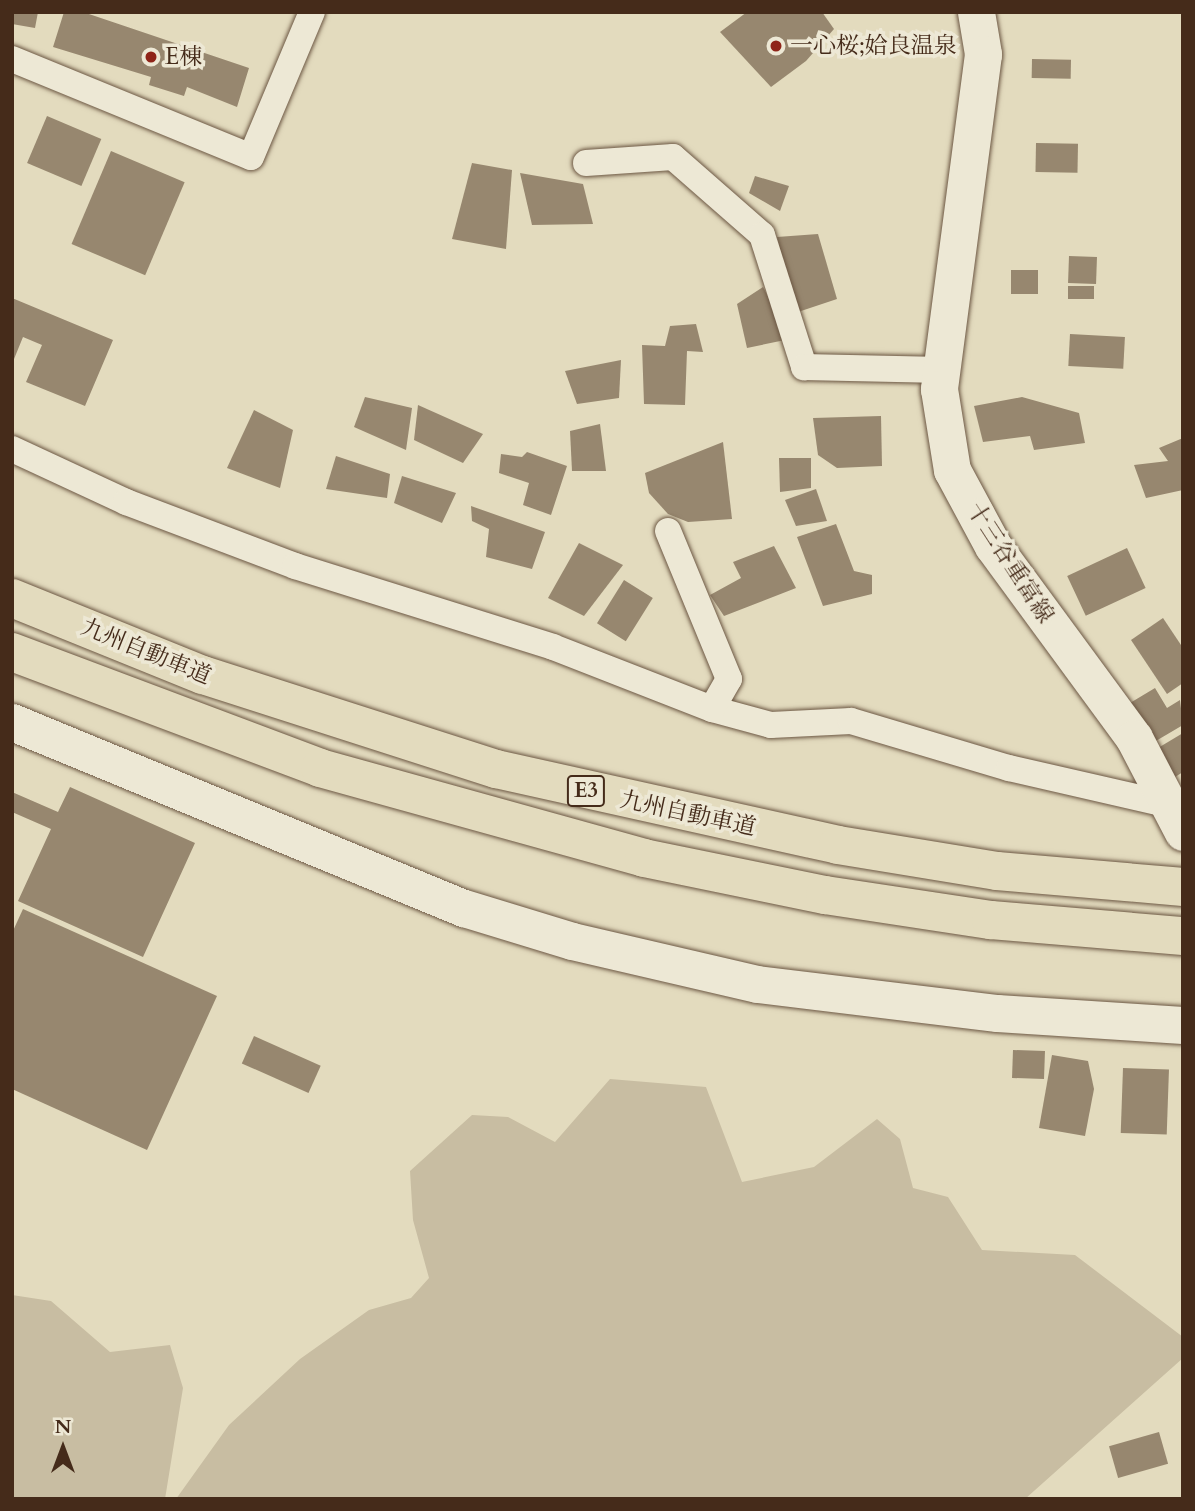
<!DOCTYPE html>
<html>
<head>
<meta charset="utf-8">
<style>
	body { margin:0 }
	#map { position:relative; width:1195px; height:1511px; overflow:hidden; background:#e3dbbe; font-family:Cardo,"Noto Serif JP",serif }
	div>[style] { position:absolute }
	.green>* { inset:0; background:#c8bda2 }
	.building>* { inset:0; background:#97876f; transform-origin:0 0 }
	.roads { filter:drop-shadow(0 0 2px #6c5743) drop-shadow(0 0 2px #6c5743) }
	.street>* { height:26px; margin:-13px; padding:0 13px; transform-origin:13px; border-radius:13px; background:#ede8d5 }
	.secondary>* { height:37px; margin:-18.5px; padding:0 18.5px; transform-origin:18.5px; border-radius:18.5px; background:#ede8d5 }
	.highway>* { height:38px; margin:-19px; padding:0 19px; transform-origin:19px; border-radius:19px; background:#e3dbbe }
	.dots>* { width:19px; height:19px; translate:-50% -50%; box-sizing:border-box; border:4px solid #ede8d5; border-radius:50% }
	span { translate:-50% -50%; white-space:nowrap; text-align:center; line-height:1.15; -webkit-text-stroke:7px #ede8d5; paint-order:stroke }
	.shield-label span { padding:2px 5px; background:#ede8d5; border:2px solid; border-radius:5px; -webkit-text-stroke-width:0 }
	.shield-label { font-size:21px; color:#452b1a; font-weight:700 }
	.poi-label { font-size:23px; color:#452b1a }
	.left { translate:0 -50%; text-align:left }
	.street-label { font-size:23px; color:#452b1a }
	.frame { position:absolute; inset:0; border:14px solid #452b1a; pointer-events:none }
	.north { position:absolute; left:28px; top:1413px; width:70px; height:70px; -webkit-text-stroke:5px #ede8d5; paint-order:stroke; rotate:0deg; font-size:19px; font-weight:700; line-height:28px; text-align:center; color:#452b1a }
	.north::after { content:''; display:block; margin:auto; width:24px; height:32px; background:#452b1a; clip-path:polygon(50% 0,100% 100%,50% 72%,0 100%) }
</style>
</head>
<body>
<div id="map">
	<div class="green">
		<div style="clip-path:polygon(610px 1079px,706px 1087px,742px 1182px,814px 1167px,877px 1119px,900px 1139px,913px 1188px,948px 1197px,982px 1250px,1075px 1255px,1183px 1337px,1183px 1358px,1025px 1499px,176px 1499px,229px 1425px,300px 1359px,369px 1310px,411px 1298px,429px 1278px,413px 1220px,410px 1171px,472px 1115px,508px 1117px,555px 1142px)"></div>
		<div style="clip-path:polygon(12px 1295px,51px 1301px,110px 1352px,170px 1345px,183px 1388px,165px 1499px,12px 1499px)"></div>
	</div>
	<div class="building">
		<div style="clip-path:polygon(12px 12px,38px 12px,35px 28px,12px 24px)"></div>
		<div style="clip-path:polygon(64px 12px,83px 12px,249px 68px,237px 107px,187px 87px,184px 96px,149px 85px,151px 77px,53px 47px)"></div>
		<div style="clip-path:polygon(747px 12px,822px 12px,834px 29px,806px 61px,771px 87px,720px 32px)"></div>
		<div style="left:1032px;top:59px;width:39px;height:19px;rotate:1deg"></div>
		<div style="left:47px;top:116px;width:59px;height:51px;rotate:23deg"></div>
		<div style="left:1036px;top:143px;width:42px;height:29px;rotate:1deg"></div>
		<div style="left:111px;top:151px;width:80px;height:101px;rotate:23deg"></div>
		<div style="clip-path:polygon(472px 163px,512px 170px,506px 249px,452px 239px)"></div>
		<div style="clip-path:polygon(520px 173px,583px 184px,593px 224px,532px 225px)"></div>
		<div style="clip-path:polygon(755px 176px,789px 186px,780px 211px,749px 193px)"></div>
		<div style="clip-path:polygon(818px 234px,837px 299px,795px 313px,777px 237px)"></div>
		<div style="left:1069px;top:256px;width:28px;height:27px;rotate:2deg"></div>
		<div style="left:1011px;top:270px;width:27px;height:24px"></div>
		<div style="left:1068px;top:286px;width:26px;height:13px"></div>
		<div style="clip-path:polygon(763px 287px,790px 339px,747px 348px,737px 304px)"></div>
		<div style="clip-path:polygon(12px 298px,113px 340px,85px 406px,26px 382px,42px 345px,23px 337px,12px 364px)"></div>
		<div style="clip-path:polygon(696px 324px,703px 352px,687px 351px,685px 405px,644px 404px,642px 345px,665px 346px,670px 326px)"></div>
		<div style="left:1070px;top:334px;width:55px;height:32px;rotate:3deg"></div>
		<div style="clip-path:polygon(621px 360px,619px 398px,577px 404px,565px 371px)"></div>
		<div style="clip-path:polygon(365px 397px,412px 408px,406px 450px,354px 427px)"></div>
		<div style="clip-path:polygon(1022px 397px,1079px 413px,1085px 443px,1034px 450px,1030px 436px,983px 442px,974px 406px)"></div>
		<div style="clip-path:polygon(418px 405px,483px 434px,463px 463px,414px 440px)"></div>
		<div style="clip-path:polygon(254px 410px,293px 430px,280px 488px,227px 468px)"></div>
		<div style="clip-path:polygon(881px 416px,882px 466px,837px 468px,818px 455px,813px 418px)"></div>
		<div style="clip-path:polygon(600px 424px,606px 471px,572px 471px,570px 431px)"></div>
		<div style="clip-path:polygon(1183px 438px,1183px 490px,1146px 498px,1134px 465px,1168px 461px,1159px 448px)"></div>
		<div style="clip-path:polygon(723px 442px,732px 519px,688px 522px,668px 514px,649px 493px,645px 473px)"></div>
		<div style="clip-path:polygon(527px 452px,567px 466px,551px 515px,523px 505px,529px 483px,499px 473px,501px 454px,522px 457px)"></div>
		<div style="clip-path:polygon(336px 456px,390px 474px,387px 498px,326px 489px)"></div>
		<div style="clip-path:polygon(779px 458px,811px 458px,811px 488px,780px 492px)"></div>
		<div style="clip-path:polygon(402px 476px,456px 493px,442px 523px,394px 503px)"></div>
		<div style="clip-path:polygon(816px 489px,827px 521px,796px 526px,785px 500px)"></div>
		<div style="clip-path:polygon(471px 506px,545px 532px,532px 569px,486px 557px,489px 529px,472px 521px)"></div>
		<div style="clip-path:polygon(836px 524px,854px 571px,872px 575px,872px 594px,823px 606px,797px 537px)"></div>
		<div style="clip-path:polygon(579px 543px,623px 565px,584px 616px,548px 598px)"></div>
		<div style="clip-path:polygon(774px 546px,796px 588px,724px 616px,710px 595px,741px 578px,733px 562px)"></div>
		<div style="left:1127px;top:548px;width:44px;height:66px;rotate:65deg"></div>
		<div style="left:624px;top:580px;width:34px;height:51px;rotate:32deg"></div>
		<div style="clip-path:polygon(1163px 618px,1183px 648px,1183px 683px,1167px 694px,1131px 640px)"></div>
		<div style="clip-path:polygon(1155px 688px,1167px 708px,1180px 700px,1183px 725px,1149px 745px,1125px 706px)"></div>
		<div style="clip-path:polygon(1183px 733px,1183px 772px,1175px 777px,1158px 748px)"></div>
		<div style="clip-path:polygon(70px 787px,195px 843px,143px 957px,18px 901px,51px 829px,12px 812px,12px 792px,58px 812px)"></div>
		<div style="clip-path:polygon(23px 909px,217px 996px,147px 1150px,12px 1089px,12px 933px)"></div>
		<div style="left:254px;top:1036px;width:73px;height:30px;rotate:24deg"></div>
		<div style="left:1013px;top:1050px;width:32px;height:28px;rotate:2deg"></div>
		<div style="clip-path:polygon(1052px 1055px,1088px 1061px,1094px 1089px,1085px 1136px,1039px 1128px)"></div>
		<div style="left:1123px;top:1068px;width:46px;height:65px;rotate:2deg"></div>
		<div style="left:1159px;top:1432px;width:33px;height:52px;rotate:74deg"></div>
	</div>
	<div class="roads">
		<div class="street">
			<div style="left:12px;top:59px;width:258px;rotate:22.3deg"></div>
			<div style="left:251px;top:157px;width:157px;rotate:-67.2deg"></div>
			<div style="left:586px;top:163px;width:87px;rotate:-3.9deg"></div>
			<div style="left:673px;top:157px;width:118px;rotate:41.2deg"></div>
			<div style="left:762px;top:235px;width:139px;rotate:72.3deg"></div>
			<div style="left:804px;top:367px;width:138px;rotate:1.2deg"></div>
			<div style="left:12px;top:449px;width:126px;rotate:24.9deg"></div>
			<div style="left:126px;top:502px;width:181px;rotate:20.7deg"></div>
			<div style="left:295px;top:566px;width:270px;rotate:17.4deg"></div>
			<div style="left:553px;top:647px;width:171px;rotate:21.3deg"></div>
			<div style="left:712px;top:709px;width:61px;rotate:15.2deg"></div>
			<div style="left:771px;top:725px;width:80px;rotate:-2.9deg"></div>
			<div style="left:851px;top:721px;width:165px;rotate:16.6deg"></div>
			<div style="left:1009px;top:768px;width:166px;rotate:12.9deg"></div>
			<div style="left:668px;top:531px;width:160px;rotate:67.6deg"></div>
			<div style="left:729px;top:679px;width:34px;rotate:120deg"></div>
		</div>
		<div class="secondary">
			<div style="left:976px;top:12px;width:43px;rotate:80.5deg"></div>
			<div style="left:983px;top:54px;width:338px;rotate:97.5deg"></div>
			<div style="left:939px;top:389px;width:82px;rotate:80.9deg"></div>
			<div style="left:952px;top:470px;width:86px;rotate:61.7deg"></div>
			<div style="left:993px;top:546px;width:238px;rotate:53.7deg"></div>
			<div style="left:1134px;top:738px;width:106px;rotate:62.5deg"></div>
			<div style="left:12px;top:722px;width:489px;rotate:22.4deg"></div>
			<div style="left:464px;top:908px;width:113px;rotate:17deg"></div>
			<div style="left:572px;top:941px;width:190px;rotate:13.1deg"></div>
			<div style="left:757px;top:984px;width:242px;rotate:6.9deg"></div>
			<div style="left:997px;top:1013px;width:186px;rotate:3.7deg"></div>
		</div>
		<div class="highway">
			<div style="left:12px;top:598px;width:206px;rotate:22deg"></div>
			<div style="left:203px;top:675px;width:308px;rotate:17.8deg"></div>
			<div style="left:496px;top:769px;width:350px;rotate:12.5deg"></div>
			<div style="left:838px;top:845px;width:161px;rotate:9.3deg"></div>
			<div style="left:997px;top:871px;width:187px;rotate:4.9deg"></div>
			<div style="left:12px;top:652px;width:329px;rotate:20.6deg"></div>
			<div style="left:320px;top:768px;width:336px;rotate:15.5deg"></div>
			<div style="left:644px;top:858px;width:185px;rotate:11.6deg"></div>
			<div style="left:825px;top:895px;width:168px;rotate:8.6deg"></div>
			<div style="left:991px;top:920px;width:193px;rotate:4.8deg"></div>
		</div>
	</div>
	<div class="dots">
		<div style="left:776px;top:46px;background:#8f2418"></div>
		<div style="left:151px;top:57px;background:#8f2418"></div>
	</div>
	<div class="shield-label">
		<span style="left:586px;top:791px">E3</span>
	</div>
	<div class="poi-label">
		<span class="left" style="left:790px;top:46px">一心桜;姶良温泉</span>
		<span class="left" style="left:165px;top:57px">E棟</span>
	</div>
	<div class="street-label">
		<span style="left:1010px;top:563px;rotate:57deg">十三谷重富線</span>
		<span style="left:146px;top:652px;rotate:22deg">九州自動車道</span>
		<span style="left:688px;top:814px;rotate:12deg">九州自動車道</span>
	</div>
	<div class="frame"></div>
	<div class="north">N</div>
</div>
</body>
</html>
